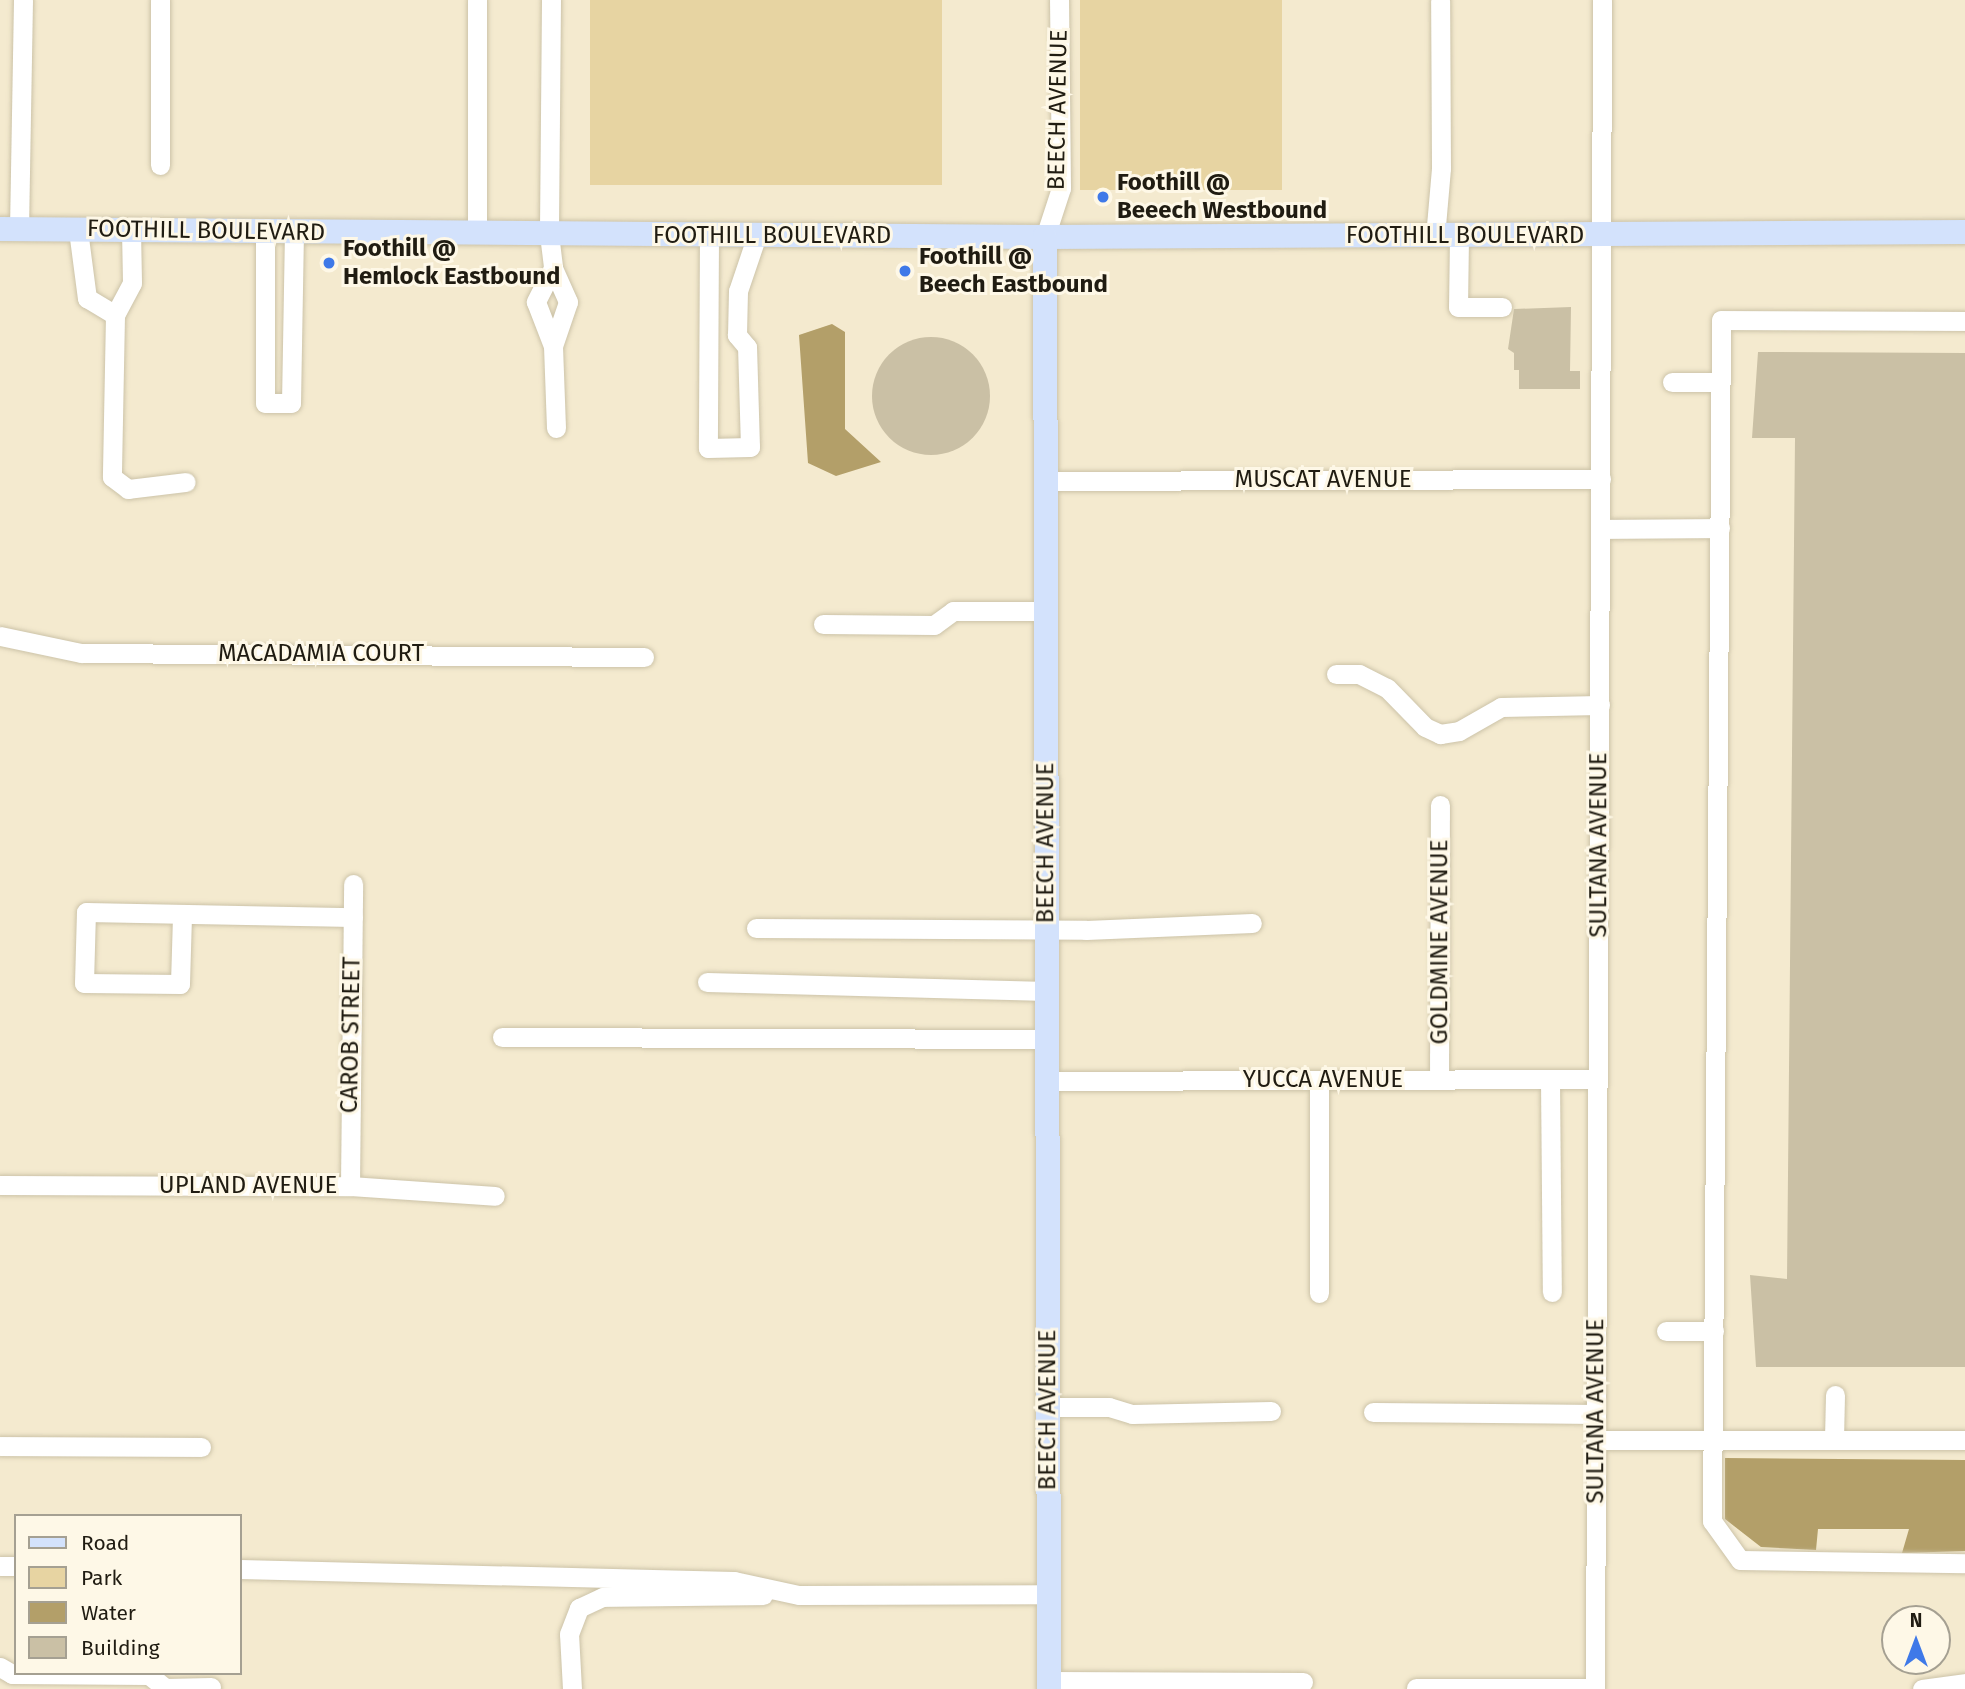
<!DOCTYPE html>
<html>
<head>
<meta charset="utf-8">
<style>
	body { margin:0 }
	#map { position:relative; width:1965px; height:1689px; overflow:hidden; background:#f4eacf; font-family:"Fira Sans",sans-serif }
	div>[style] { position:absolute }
	.green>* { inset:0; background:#e7d4a2; transform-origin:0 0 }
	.water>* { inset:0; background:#b39f69 }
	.building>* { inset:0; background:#cac0a5 }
	.round { border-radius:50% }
	.roads { filter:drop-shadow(0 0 2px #ccc3a8) drop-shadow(0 0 2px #ccc3a8) }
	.minor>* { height:19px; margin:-9.5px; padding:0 9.5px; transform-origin:9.5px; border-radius:9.5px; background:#fff }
	.major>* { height:24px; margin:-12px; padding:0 12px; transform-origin:12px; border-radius:12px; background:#d3e2fc }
	.dots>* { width:19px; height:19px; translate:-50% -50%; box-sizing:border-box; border:4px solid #fef8e7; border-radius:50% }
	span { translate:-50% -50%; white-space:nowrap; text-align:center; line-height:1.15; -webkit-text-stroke:6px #fef8e7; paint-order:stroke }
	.street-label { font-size:24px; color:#201c12 }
	.poi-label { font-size:24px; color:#201c12; font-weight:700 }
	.left { translate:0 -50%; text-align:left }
	.legend { position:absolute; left:14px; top:1514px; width:228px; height:161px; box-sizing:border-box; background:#fef8e7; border:2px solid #a5a092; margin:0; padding:9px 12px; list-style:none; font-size:21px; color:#201c12 }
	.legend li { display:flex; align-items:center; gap:14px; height:35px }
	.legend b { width:35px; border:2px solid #a5a092 }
	.north { position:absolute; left:1881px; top:1605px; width:70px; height:70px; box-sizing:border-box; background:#fef8e7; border:2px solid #a5a092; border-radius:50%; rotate:0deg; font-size:19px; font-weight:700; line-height:28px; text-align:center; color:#201c12 }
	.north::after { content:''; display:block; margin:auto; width:24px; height:32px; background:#3f79e8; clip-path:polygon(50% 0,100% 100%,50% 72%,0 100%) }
</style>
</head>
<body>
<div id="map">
	<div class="green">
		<div style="left:590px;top:0;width:352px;height:185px"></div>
		<div style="left:1080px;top:0;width:202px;height:190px"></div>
	</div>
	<div class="water">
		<div style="clip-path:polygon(832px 324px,845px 332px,845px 429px,881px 462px,836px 476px,808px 463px,799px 335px)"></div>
		<div style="clip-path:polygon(1725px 1458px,1965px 1460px,1965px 1551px,1902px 1553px,1909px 1529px,1818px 1529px,1816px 1550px,1761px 1547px,1725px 1519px)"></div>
	</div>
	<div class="building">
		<div style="clip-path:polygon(1571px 307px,1570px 371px,1580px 371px,1580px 389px,1519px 389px,1519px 370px,1514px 370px,1514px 353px,1508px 349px,1514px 309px)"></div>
		<div class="round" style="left:872px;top:337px;width:118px;height:118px"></div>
		<div style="clip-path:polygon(1758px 352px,1965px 353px,1965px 1367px,1756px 1367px,1750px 1275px,1787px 1279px,1795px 438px,1752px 438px)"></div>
	</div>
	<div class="roads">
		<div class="minor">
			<div style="left:160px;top:0;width:165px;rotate:90deg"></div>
			<div style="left:477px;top:0;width:234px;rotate:90deg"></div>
			<div style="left:551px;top:0;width:234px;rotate:90.5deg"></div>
			<div style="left:549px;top:234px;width:34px;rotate:83deg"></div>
			<div style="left:553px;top:268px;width:37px;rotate:66deg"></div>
			<div style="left:568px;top:302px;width:46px;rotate:108.8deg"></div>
			<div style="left:19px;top:229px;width:229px;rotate:-89deg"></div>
			<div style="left:78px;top:230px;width:69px;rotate:82.5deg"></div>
			<div style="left:87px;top:298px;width:33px;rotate:31deg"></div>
			<div style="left:131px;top:230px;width:53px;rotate:88.9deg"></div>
			<div style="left:132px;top:283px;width:36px;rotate:118deg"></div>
			<div style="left:115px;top:315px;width:162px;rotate:91.1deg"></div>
			<div style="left:112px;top:477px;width:20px;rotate:37deg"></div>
			<div style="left:128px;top:489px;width:58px;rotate:-6.9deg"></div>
			<div style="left:265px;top:233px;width:170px;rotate:90deg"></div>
			<div style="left:265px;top:403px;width:26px"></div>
			<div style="left:291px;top:403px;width:170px;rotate:-89deg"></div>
			<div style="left:709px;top:235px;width:213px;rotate:90.3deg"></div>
			<div style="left:708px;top:448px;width:42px;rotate:-1.4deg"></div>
			<div style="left:750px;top:447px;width:100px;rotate:-91.7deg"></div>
			<div style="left:747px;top:347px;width:16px;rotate:-130deg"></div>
			<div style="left:737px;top:335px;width:44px;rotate:-88.7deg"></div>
			<div style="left:738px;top:291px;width:59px;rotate:-71.3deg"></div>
			<div style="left:1045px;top:237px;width:52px;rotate:-71.9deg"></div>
			<div style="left:1061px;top:188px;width:188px;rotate:-90.6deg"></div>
			<div style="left:1435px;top:237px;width:69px;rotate:-85deg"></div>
			<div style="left:1441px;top:168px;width:167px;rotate:-90.3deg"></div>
			<div style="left:1459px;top:237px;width:70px;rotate:90.8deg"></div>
			<div style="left:1458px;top:307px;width:44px"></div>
			<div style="left:553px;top:268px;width:38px;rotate:117deg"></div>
			<div style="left:536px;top:302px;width:47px;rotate:68.9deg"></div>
			<div style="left:553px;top:346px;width:82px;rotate:87.9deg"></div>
			<div style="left:1965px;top:321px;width:244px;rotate:-179.8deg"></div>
			<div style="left:1721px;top:320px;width:1201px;rotate:90.43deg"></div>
			<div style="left:1712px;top:1521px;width:48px;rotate:54.3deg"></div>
			<div style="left:1740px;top:1560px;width:225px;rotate:0.8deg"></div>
			<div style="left:1672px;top:382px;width:48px"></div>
			<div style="left:1045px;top:481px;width:556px;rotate:-0.21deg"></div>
			<div style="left:1601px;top:529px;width:119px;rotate:-0.5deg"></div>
			<div style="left:823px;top:624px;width:111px;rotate:0.5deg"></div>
			<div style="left:934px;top:625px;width:24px;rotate:-36deg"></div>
			<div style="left:953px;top:611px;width:93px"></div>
			<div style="left:0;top:636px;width:83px;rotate:11.9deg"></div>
			<div style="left:81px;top:653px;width:563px;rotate:0.41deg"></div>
			<div style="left:1336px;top:674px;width:23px"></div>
			<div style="left:1359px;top:674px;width:31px;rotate:27deg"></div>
			<div style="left:1387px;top:688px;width:54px;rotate:45.7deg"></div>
			<div style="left:1425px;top:727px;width:17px;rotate:25deg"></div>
			<div style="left:1440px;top:734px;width:19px;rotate:-9deg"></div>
			<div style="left:1459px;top:731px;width:48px;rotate:-29.7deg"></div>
			<div style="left:1501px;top:707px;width:99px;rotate:-1.2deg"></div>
			<div style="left:182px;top:916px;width:68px;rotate:91.7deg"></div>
			<div style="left:180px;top:984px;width:96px;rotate:-179.4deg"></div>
			<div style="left:84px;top:983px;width:71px;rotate:-88.4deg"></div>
			<div style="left:86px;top:912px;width:267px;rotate:1.1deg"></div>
			<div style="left:756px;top:928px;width:330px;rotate:0.3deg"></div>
			<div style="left:1086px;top:930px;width:166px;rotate:-2.4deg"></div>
			<div style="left:707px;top:982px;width:340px;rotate:1.5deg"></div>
			<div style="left:502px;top:1037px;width:545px;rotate:0.21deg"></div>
			<div style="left:1550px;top:1079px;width:213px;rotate:89.5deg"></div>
			<div style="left:1439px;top:1080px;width:275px;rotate:-89.8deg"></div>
			<div style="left:1047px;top:1081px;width:551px;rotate:-0.21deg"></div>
			<div style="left:0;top:1185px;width:350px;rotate:0.2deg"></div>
			<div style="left:350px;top:1186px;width:145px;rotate:3.9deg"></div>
			<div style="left:350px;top:1186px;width:302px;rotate:-89.4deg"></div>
			<div style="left:1319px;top:1293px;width:213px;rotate:-90deg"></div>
			<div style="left:1666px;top:1331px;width:48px"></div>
			<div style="left:1048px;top:1407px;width:61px"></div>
			<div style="left:1109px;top:1407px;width:24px;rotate:17deg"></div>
			<div style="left:1132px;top:1414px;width:139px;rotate:-1.2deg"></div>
			<div style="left:1373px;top:1412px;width:223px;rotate:0.5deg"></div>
			<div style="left:1834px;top:1439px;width:44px;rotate:-88.7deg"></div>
			<div style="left:1596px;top:1440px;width:369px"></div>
			<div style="left:0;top:1446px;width:201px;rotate:0.3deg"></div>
			<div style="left:0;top:1566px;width:16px"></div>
			<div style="left:240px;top:1569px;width:494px;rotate:1.4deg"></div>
			<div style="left:734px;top:1581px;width:66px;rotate:12.2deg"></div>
			<div style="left:799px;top:1595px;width:250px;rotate:-0.2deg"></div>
			<div style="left:0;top:1667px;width:14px;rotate:30deg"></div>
			<div style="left:12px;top:1674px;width:137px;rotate:0.4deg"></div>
			<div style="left:149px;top:1675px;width:21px;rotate:39deg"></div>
			<div style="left:165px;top:1688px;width:46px;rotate:-1.2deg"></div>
			<div style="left:1049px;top:1681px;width:254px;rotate:0.2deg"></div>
			<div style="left:1416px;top:1688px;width:179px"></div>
			<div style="left:572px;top:1689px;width:55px;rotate:-93.1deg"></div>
			<div style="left:569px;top:1634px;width:28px;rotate:-69deg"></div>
			<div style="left:579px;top:1608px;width:26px;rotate:-25deg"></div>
			<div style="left:603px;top:1597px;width:160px;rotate:-0.7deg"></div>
			<div style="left:1595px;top:1689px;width:1689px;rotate:-89.76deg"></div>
			<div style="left:1922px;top:1689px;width:43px;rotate:-7.9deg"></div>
		</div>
		<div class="major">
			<div style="left:0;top:229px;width:1045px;rotate:0.44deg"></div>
			<div style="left:1045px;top:237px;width:920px;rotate:-0.31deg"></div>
			<div style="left:1045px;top:237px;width:1452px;rotate:89.84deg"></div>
		</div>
	</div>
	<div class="dots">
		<div style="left:1103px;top:197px;background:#3f79e8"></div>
		<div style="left:329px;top:263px;background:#3f79e8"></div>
		<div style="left:905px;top:271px;background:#3f79e8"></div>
	</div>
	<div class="street-label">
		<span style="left:1058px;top:110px;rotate:-89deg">BEECH AVENUE</span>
		<span style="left:206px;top:231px;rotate:1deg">FOOTHILL BOULEVARD</span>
		<span style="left:772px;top:236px">FOOTHILL BOULEVARD</span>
		<span style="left:1465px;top:236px">FOOTHILL BOULEVARD</span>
		<span style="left:1323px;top:480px">MUSCAT AVENUE</span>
		<span style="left:321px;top:654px">MACADAMIA COURT</span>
		<span style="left:1046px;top:843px;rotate:-90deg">BEECH AVENUE</span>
		<span style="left:1599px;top:845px;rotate:-90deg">SULTANA AVENUE</span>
		<span style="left:1440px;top:942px;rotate:-90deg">GOLDMINE AVENUE</span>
		<span style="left:351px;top:1035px;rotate:-89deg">CAROB STREET</span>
		<span style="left:1323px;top:1080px">YUCCA AVENUE</span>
		<span style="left:248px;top:1186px">UPLAND AVENUE</span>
		<span style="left:1048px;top:1410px;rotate:-90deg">BEECH AVENUE</span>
		<span style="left:1596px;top:1411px;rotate:-90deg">SULTANA AVENUE</span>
	</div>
	<div class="poi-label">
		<span class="left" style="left:1117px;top:197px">Foothill @<br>Beeech Westbound</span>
		<span class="left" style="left:343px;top:263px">Foothill @<br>Hemlock Eastbound</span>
		<span class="left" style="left:919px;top:271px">Foothill @<br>Beech Eastbound</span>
	</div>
	<ul class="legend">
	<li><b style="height:9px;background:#d3e2fc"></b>Road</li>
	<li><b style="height:19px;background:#e7d4a2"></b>Park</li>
	<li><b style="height:19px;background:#b39f69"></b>Water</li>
	<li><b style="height:19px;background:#cac0a5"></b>Building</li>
	</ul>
	<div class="north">N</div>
</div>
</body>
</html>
